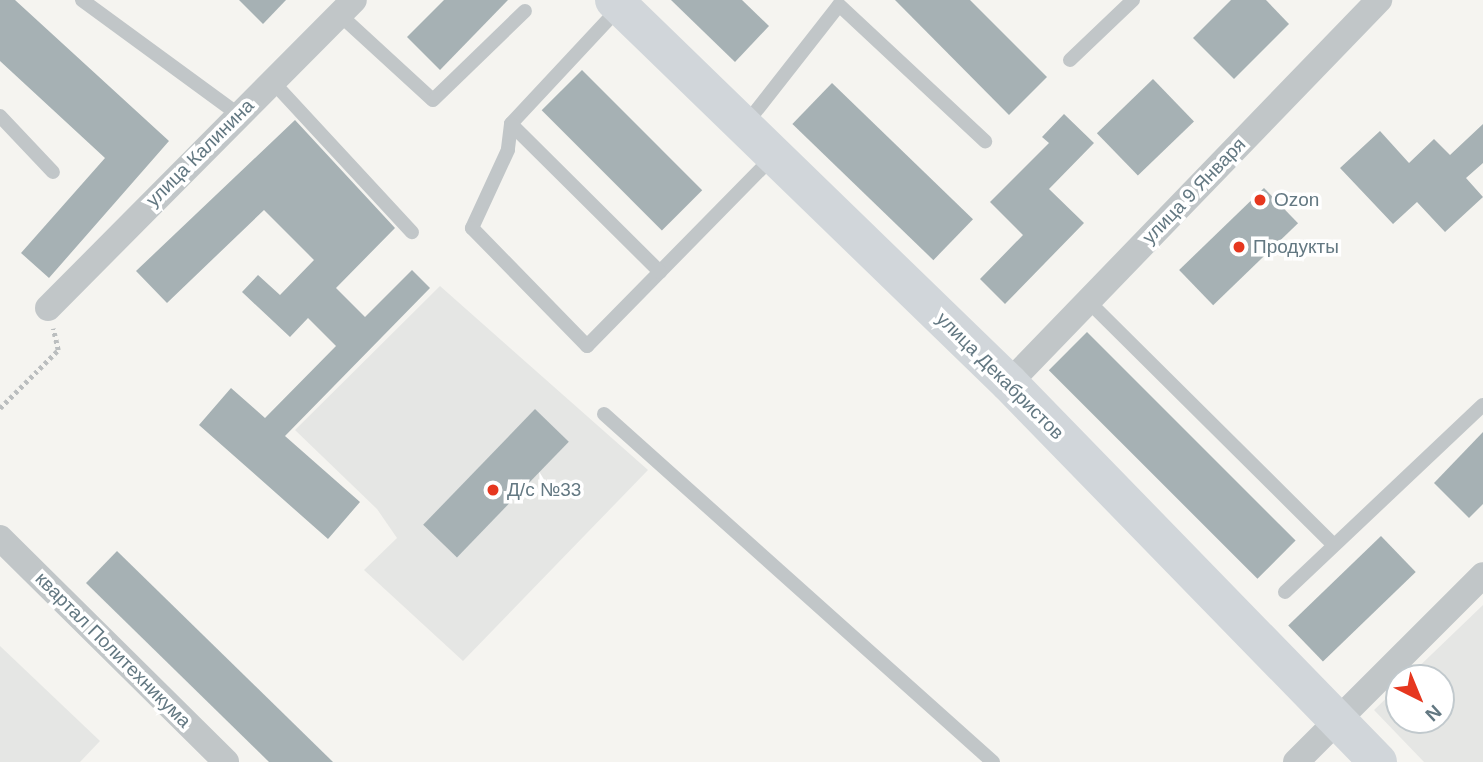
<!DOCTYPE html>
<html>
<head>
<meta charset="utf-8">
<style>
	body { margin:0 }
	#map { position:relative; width:1483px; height:762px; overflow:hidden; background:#f5f4f0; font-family:Arial,sans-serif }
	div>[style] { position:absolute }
	.built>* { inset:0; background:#e5e6e4 }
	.building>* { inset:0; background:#a6b1b4; transform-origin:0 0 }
	.path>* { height:4.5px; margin-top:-2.25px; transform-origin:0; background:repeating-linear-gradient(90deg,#bbbebf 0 3.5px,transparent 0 7px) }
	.service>* { height:14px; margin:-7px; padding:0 7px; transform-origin:7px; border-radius:7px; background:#c1c6c8 }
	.minor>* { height:26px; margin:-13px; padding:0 13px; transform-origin:13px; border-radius:13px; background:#c1c6c8 }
	.secondary>* { height:38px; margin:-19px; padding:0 19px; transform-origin:19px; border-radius:19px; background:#d1d6da }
	.dots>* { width:19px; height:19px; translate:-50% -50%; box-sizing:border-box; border:4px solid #fff; border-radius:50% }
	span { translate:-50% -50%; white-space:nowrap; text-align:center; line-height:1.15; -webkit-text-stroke:7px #fff; paint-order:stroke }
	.street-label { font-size:19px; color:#637882 }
	.poi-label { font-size:19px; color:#637882 }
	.left { translate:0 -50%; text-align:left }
	.north { position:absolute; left:1385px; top:664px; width:70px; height:70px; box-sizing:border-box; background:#fff; border:2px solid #c1c9cd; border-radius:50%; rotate:137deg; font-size:19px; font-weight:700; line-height:28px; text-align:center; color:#637882 }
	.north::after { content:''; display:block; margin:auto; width:24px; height:32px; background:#e6371f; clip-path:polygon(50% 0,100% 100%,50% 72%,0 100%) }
</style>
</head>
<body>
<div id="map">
	<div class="built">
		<div style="clip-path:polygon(440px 286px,648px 470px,463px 661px,364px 570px,397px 538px,377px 509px,295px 430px)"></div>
		<div style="clip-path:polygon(1483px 605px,1483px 762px,1424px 762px,1374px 710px,1399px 686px,1399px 720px,1441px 720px,1441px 678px,1407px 678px)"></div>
		<div style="clip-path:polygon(0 646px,100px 741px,80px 762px,0 762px)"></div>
	</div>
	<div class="building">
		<div style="clip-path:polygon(0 0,15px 0,169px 141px,49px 278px,21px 253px,105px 158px,0 61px)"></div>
		<div style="clip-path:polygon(239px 0,286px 0,263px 24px)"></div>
		<div style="clip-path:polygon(444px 0,508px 0,440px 70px,407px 37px)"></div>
		<div style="clip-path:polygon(671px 0,742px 0,769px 26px,735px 62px)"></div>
		<div style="clip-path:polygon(895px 0,970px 0,1047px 77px,1009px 115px)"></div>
		<div style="clip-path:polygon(1231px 0,1266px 0,1289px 24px,1234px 79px,1193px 38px)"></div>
		<div style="left:582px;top:70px;width:170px;height:57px;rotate:45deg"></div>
		<div style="left:1153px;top:79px;width:59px;height:78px;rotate:46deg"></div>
		<div style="left:832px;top:83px;width:196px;height:57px;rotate:44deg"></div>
		<div style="clip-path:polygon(1064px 114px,1094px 143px,1049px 189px,1084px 223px,1005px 304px,980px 279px,1023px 235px,990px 202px,1049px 143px,1042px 137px)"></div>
		<div style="clip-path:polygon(295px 120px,395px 228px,336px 288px,365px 317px,412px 270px,430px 288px,285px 436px,360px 502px,328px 539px,199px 425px,231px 388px,265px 418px,336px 346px,308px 318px,290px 337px,242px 292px,258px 275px,280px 295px,314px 260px,264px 210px,167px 303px,136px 271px)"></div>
		<div style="clip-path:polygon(1483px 124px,1483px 163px,1466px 178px,1483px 197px,1445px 232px,1417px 202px,1393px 224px,1340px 168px,1380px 131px,1409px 163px,1434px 139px,1450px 155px)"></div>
		<div style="left:1264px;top:188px;width:49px;height:118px;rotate:46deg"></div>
		<div style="left:1087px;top:332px;width:295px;height:54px;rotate:45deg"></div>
		<div style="left:535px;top:409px;width:47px;height:161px;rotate:44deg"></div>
		<div style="clip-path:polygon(1483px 432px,1483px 504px,1469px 518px,1434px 483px)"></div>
		<div style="left:1381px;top:536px;width:50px;height:129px;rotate:46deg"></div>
		<div style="clip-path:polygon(117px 551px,333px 762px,269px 762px,86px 583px)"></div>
	</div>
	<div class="path">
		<div style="left:0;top:408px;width:82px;rotate:-45deg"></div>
		<div style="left:58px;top:350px;width:22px;rotate:-103deg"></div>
	</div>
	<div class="service">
		<div style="left:82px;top:0;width:193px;rotate:36.2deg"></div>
		<div style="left:619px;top:8px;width:158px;rotate:133deg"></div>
		<div style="left:511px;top:124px;width:26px;rotate:97deg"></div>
		<div style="left:508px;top:150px;width:86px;rotate:114.8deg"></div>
		<div style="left:472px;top:228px;width:165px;rotate:45.7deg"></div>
		<div style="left:587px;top:346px;width:265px;rotate:-45.5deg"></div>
		<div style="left:339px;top:14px;width:127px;rotate:42.5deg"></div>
		<div style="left:433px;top:100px;width:128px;rotate:-44.1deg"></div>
		<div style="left:1070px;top:60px;width:87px;rotate:-43.6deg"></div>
		<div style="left:272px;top:81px;width:206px;rotate:47.2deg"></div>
		<div style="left:0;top:116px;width:77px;rotate:46.6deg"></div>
		<div style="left:511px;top:124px;width:210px;rotate:44.8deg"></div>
		<div style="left:745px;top:125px;width:152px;rotate:-51.9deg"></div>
		<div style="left:839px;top:5px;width:200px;rotate:43deg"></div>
		<div style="left:1088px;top:301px;width:346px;rotate:44.8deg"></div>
		<div style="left:604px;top:414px;width:522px;rotate:41.82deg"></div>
		<div style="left:1285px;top:592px;width:272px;rotate:-43.4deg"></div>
	</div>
	<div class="minor">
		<div style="left:48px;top:308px;width:434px;rotate:-45.2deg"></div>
		<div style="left:1009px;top:383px;width:533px;rotate:-45.99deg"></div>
		<div style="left:0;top:538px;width:318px;rotate:44.7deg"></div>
		<div style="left:1296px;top:762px;width:264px;rotate:-45deg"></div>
	</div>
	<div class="secondary">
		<div style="left:614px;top:0;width:550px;rotate:44.12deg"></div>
		<div style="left:1009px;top:383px;width:529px;rotate:45.77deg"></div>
	</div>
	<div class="dots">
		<div style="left:1260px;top:200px;background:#e6371f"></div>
		<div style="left:1239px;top:247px;background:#e6371f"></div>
		<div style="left:493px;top:490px;background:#e6371f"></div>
	</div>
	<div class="street-label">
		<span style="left:200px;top:153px;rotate:-45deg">улица Калинина</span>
		<span style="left:1194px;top:191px;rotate:-46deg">улица 9 Января</span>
		<span style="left:1000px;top:376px;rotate:45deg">улица Декабристов</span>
		<span style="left:113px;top:650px;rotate:45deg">квартал Политехникума</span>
	</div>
	<div class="poi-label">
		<span class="left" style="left:1274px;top:200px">Ozon</span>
		<span class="left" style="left:1253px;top:247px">Продукты</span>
		<span class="left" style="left:507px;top:490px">Д/с №33</span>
	</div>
	<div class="north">N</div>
</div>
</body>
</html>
